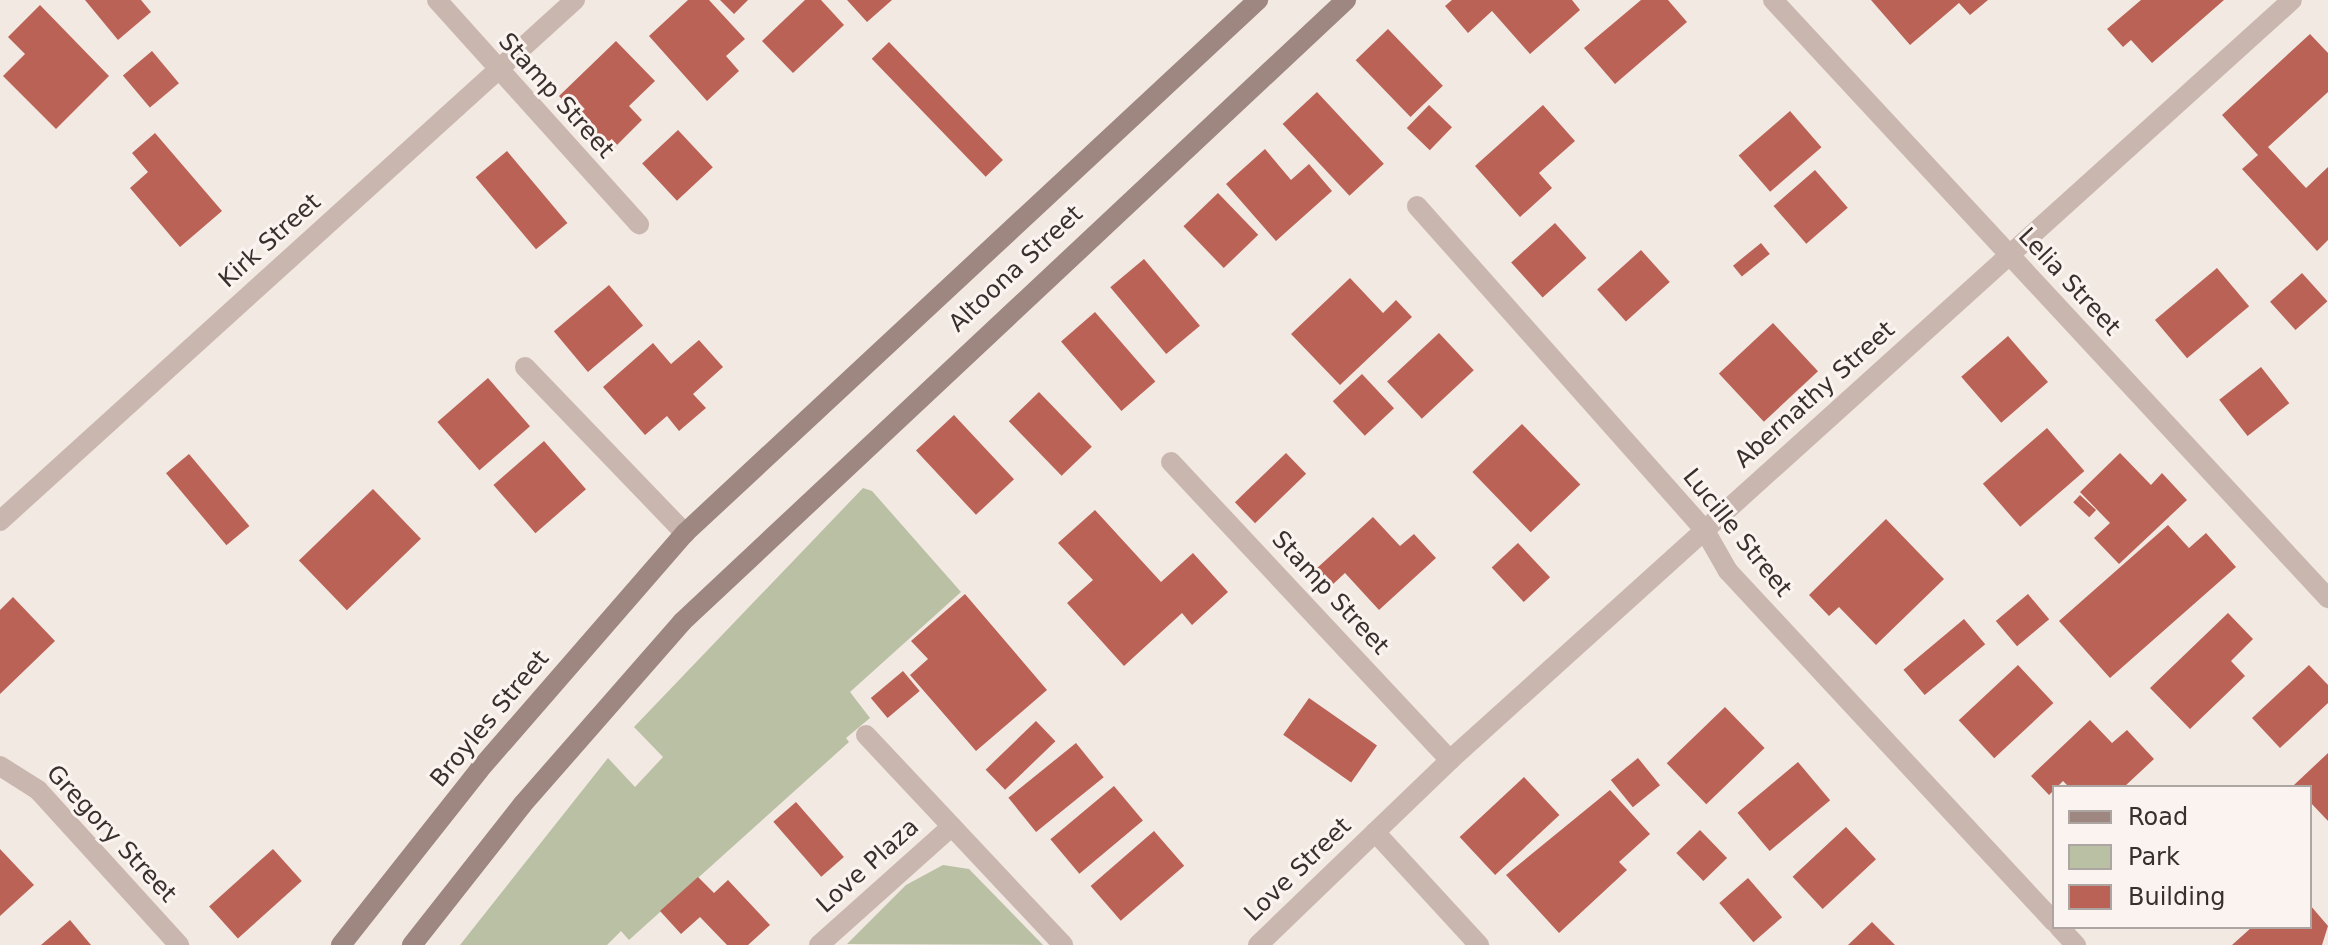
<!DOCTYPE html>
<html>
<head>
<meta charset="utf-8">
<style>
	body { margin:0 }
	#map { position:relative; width:2328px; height:945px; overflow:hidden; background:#f2e9e2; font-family:"DejaVu Sans",sans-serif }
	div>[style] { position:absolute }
	.green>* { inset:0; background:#bac0a3 }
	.building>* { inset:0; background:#bb6257; transform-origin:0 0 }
	.lane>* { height:20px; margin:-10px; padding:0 10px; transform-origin:10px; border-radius:10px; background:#c9b7af }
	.street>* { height:20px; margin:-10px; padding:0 10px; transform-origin:10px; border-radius:10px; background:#c9b7af }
	.secondary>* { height:20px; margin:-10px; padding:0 10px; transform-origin:10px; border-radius:10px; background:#9d8780 }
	span { translate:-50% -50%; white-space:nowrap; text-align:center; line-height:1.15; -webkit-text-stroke:6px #faf3ef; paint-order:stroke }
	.street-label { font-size:24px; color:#392f2c }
	.legend { position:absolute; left:2052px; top:785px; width:260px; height:144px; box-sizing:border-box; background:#faf3ef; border:2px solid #ada5a1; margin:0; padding:10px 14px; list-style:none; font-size:24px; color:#392f2c }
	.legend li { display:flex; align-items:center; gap:16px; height:40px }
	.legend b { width:40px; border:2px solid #ada5a1 }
</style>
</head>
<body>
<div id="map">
	<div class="green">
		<div style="clip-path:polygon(863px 488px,872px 491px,961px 592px,850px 692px,870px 718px,846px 738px,849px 742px,629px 940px,621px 931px,607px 945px,460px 945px,608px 758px,635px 787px,663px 757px,634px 727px)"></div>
		<div style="clip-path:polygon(943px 865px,969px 869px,1043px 945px,847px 944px,906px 885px)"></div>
	</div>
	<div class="building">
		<div style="clip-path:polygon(85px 0,141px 0,151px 12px,118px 40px)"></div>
		<div style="clip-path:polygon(688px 0,709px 0,745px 39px,726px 56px,739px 71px,707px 101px,649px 36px)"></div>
		<div style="clip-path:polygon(720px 0,748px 0,734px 14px)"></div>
		<div style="clip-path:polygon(805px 0,821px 0,844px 25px,793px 73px,762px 41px)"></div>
		<div style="clip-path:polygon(847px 0,892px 0,867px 22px)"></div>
		<div style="clip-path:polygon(1452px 0,1572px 0,1580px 10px,1530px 54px,1492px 11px,1468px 33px,1445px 6px)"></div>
		<div style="clip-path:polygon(1641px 0,1668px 0,1687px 22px,1615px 84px,1584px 48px)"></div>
		<div style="clip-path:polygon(1871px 0,1988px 0,1970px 15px,1959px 3px,1910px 45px)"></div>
		<div style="clip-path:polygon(2141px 0,2224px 0,2152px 63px,2131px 40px,2123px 47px,2107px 29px)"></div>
		<div style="clip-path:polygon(40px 5px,109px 76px,56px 129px,3px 76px,25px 54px,8px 37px)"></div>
		<div style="left:1388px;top:29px;width:79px;height:45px;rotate:46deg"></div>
		<div style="clip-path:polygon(2310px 34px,2328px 53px,2328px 92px,2268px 147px,2306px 188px,2328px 167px,2328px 240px,2317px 251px,2242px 169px,2258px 155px,2222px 115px)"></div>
		<div style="clip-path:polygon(616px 41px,655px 81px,629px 106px,642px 120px,611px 151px,559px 96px)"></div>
		<div style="left:889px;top:42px;width:164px;height:24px;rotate:46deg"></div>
		<div style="left:152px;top:51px;width:42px;height:38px;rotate:50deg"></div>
		<div style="left:1317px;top:92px;width:98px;height:47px;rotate:47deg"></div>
		<div style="left:1429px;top:105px;width:32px;height:32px;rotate:44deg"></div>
		<div style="clip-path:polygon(1543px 105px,1575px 141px,1539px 173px,1552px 188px,1520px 217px,1475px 166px)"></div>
		<div style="left:1790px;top:111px;width:48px;height:68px;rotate:49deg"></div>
		<div style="left:678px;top:130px;width:51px;height:49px;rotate:47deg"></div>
		<div style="clip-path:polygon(155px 133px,222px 211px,180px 247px,130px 188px,148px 172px,132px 153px)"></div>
		<div style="clip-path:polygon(1265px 149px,1291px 180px,1309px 164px,1332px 191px,1276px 241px,1226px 184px)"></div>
		<div style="left:507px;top:151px;width:94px;height:41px;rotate:50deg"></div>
		<div style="left:1815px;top:170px;width:50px;height:55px;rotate:49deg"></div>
		<div style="left:1218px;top:193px;width:58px;height:48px;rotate:46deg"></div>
		<div style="left:1555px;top:223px;width:47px;height:59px;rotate:48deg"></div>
		<div style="left:1761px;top:243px;width:14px;height:36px;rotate:51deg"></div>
		<div style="left:1641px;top:250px;width:43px;height:59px;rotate:48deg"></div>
		<div style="left:1144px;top:259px;width:87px;height:44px;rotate:50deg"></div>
		<div style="left:2217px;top:268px;width:50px;height:81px;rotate:50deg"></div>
		<div style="left:2302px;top:273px;width:38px;height:43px;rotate:48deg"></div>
		<div style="clip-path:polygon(1350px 278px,1383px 313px,1396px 300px,1412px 317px,1340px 385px,1291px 334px)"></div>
		<div style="left:609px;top:285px;width:53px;height:72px;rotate:50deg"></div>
		<div style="left:1095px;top:312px;width:92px;height:45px;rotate:49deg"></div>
		<div style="left:1773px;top:323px;width:66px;height:74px;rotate:47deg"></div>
		<div style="left:1439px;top:333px;width:51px;height:71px;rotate:47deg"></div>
		<div style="left:2008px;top:336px;width:61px;height:62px;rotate:49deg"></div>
		<div style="clip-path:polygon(699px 340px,723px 367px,693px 394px,706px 408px,679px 431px,667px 416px,645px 435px,603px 387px,653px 343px,671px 364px)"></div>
		<div style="left:2261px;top:367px;width:46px;height:53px;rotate:52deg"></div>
		<div style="left:1362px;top:374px;width:47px;height:40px;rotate:47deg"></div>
		<div style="left:488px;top:378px;width:64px;height:67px;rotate:49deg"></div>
		<div style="left:1039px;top:392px;width:76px;height:42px;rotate:46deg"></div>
		<div style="left:954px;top:415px;width:88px;height:52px;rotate:47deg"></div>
		<div style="left:1522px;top:424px;width:84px;height:69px;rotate:46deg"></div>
		<div style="left:2047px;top:428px;width:57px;height:85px;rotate:49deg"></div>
		<div style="left:544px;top:441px;width:64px;height:67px;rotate:49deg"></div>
		<div style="left:1286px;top:453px;width:29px;height:71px;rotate:46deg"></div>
		<div style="clip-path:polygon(2120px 453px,2151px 485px,2162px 473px,2187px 500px,2119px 564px,2094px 538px,2110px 523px,2080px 492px)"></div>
		<div style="left:189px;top:454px;width:94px;height:30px;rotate:50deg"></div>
		<div style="left:373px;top:489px;width:69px;height:103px;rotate:46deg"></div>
		<div style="left:2080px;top:495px;width:22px;height:10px;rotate:43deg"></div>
		<div style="clip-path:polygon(1095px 510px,1161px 582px,1193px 553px,1228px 592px,1192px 625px,1182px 613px,1124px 666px,1067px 603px,1093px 580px,1058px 543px)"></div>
		<div style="clip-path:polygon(1373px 517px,1400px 546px,1414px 534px,1436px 558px,1379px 610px,1345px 573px,1331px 586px,1316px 569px)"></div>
		<div style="clip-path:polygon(1886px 519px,1944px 579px,1876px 645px,1839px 607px,1829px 616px,1809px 595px)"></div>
		<div style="clip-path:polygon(2168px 525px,2189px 548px,2206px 533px,2236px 567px,2110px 678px,2059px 621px)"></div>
		<div style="left:1518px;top:543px;width:47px;height:36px;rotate:47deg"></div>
		<div style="clip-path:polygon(965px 594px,1047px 690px,976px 751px,910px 675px,928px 659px,911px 641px)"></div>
		<div style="left:2028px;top:594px;width:33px;height:42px;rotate:50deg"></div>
		<div style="clip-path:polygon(13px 597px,55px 641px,0 694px,0 610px)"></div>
		<div style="clip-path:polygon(2228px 613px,2253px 639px,2231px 661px,2245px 676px,2190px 729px,2150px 688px)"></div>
		<div style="left:1964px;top:619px;width:33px;height:79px;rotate:50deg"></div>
		<div style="left:2018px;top:665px;width:52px;height:81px;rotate:47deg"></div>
		<div style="clip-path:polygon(2309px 665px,2328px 685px,2328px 703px,2280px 748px,2252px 718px)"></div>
		<div style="left:903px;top:671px;width:26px;height:42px;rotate:50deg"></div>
		<div style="left:1309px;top:698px;width:83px;height:45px;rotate:35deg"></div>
		<div style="left:1725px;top:707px;width:57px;height:81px;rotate:46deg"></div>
		<div style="clip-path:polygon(2090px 720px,2112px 743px,2127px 730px,2154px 759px,2124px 787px,2069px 787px,2063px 781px,2049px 795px,2031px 776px)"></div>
		<div style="left:1036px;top:721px;width:28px;height:70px;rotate:46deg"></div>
		<div style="left:1076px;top:743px;width:44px;height:87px;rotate:51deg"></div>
		<div style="clip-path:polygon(2328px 753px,2328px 821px,2310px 802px,2310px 787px,2294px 785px)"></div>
		<div style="left:1638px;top:758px;width:35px;height:35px;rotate:51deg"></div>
		<div style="left:1798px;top:762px;width:50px;height:79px;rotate:50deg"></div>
		<div style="left:1524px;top:777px;width:52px;height:88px;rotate:47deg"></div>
		<div style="left:1114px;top:786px;width:45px;height:83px;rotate:50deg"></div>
		<div style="clip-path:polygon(1610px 790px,1650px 834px,1619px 862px,1627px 870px,1559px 933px,1506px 875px)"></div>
		<div style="left:796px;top:802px;width:73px;height:30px;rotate:49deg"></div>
		<div style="left:1846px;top:827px;width:44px;height:73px;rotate:47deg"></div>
		<div style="left:1700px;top:830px;width:39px;height:33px;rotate:46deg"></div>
		<div style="left:1154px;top:831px;width:46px;height:84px;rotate:49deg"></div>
		<div style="clip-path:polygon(0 849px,34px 885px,0 916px)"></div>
		<div style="left:273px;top:849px;width:43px;height:86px;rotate:48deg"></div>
		<div style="clip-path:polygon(698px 877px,714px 893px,728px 880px,770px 925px,748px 945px,727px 945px,700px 917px,681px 934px,660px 911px)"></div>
		<div style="left:1748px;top:878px;width:52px;height:38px;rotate:49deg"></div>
		<div style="clip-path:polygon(2310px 905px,2328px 926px,2322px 945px,2232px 945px,2252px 927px,2310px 927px)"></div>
		<div style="clip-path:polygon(70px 920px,91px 945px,41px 945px)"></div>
		<div style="clip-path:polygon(1872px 922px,1895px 945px,1848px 945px)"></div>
	</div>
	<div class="lane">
		<div style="left:525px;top:367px;width:231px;rotate:46.1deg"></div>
	</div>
	<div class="street">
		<div style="left:437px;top:0;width:302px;rotate:48deg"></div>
		<div style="left:1773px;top:0;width:816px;rotate:47.14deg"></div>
		<div style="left:1417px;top:206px;width:432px;rotate:48.4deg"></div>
		<div style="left:1704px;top:529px;width:48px;rotate:60.3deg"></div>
		<div style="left:1728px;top:571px;width:479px;rotate:47.1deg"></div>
		<div style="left:1171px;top:462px;width:408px;rotate:46.9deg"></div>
		<div style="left:0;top:521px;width:776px;rotate:-42.18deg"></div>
		<div style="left:866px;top:735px;width:288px;rotate:46.8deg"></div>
		<div style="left:0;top:766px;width:45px;rotate:32.3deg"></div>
		<div style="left:38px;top:790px;width:210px;rotate:47.7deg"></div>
		<div style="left:1375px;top:832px;width:154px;rotate:47.4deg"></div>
		<div style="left:2059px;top:927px;width:25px;rotate:47deg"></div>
		<div style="left:819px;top:945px;width:178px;rotate:-41.8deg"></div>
		<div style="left:1258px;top:945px;width:267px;rotate:-43.9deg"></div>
		<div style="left:1450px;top:760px;width:1134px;rotate:-42.07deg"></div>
	</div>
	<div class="secondary">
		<div style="left:341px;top:945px;width:223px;rotate:-51.7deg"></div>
		<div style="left:479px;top:770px;width:314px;rotate:-49deg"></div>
		<div style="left:685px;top:533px;width:783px;rotate:-42.93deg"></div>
		<div style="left:412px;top:945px;width:178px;rotate:-51.8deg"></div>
		<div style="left:522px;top:805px;width:243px;rotate:-48.8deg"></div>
		<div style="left:682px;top:622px;width:910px;rotate:-43.13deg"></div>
	</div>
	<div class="street-label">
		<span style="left:556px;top:96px;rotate:48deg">Stamp Street</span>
		<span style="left:270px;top:241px;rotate:-42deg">Kirk Street</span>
		<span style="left:1016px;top:269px;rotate:-43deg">Altoona Street</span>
		<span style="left:2069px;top:282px;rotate:47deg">Lelia Street</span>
		<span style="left:1815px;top:395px;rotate:-42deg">Abernathy Street</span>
		<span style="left:1737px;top:533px;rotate:51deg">Lucille Street</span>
		<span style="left:1330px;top:593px;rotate:47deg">Stamp Street</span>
		<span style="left:490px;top:719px;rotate:-50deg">Broyles Street</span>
		<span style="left:111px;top:834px;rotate:47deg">Gregory Street</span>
		<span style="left:868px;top:866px;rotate:-42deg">Love Plaza</span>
		<span style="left:1298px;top:870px;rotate:-44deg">Love Street</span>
	</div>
	<ul class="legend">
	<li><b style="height:10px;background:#9d8780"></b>Road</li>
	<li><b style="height:22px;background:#bac0a3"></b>Park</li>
	<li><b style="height:22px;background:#bb6257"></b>Building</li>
	</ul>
</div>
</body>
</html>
